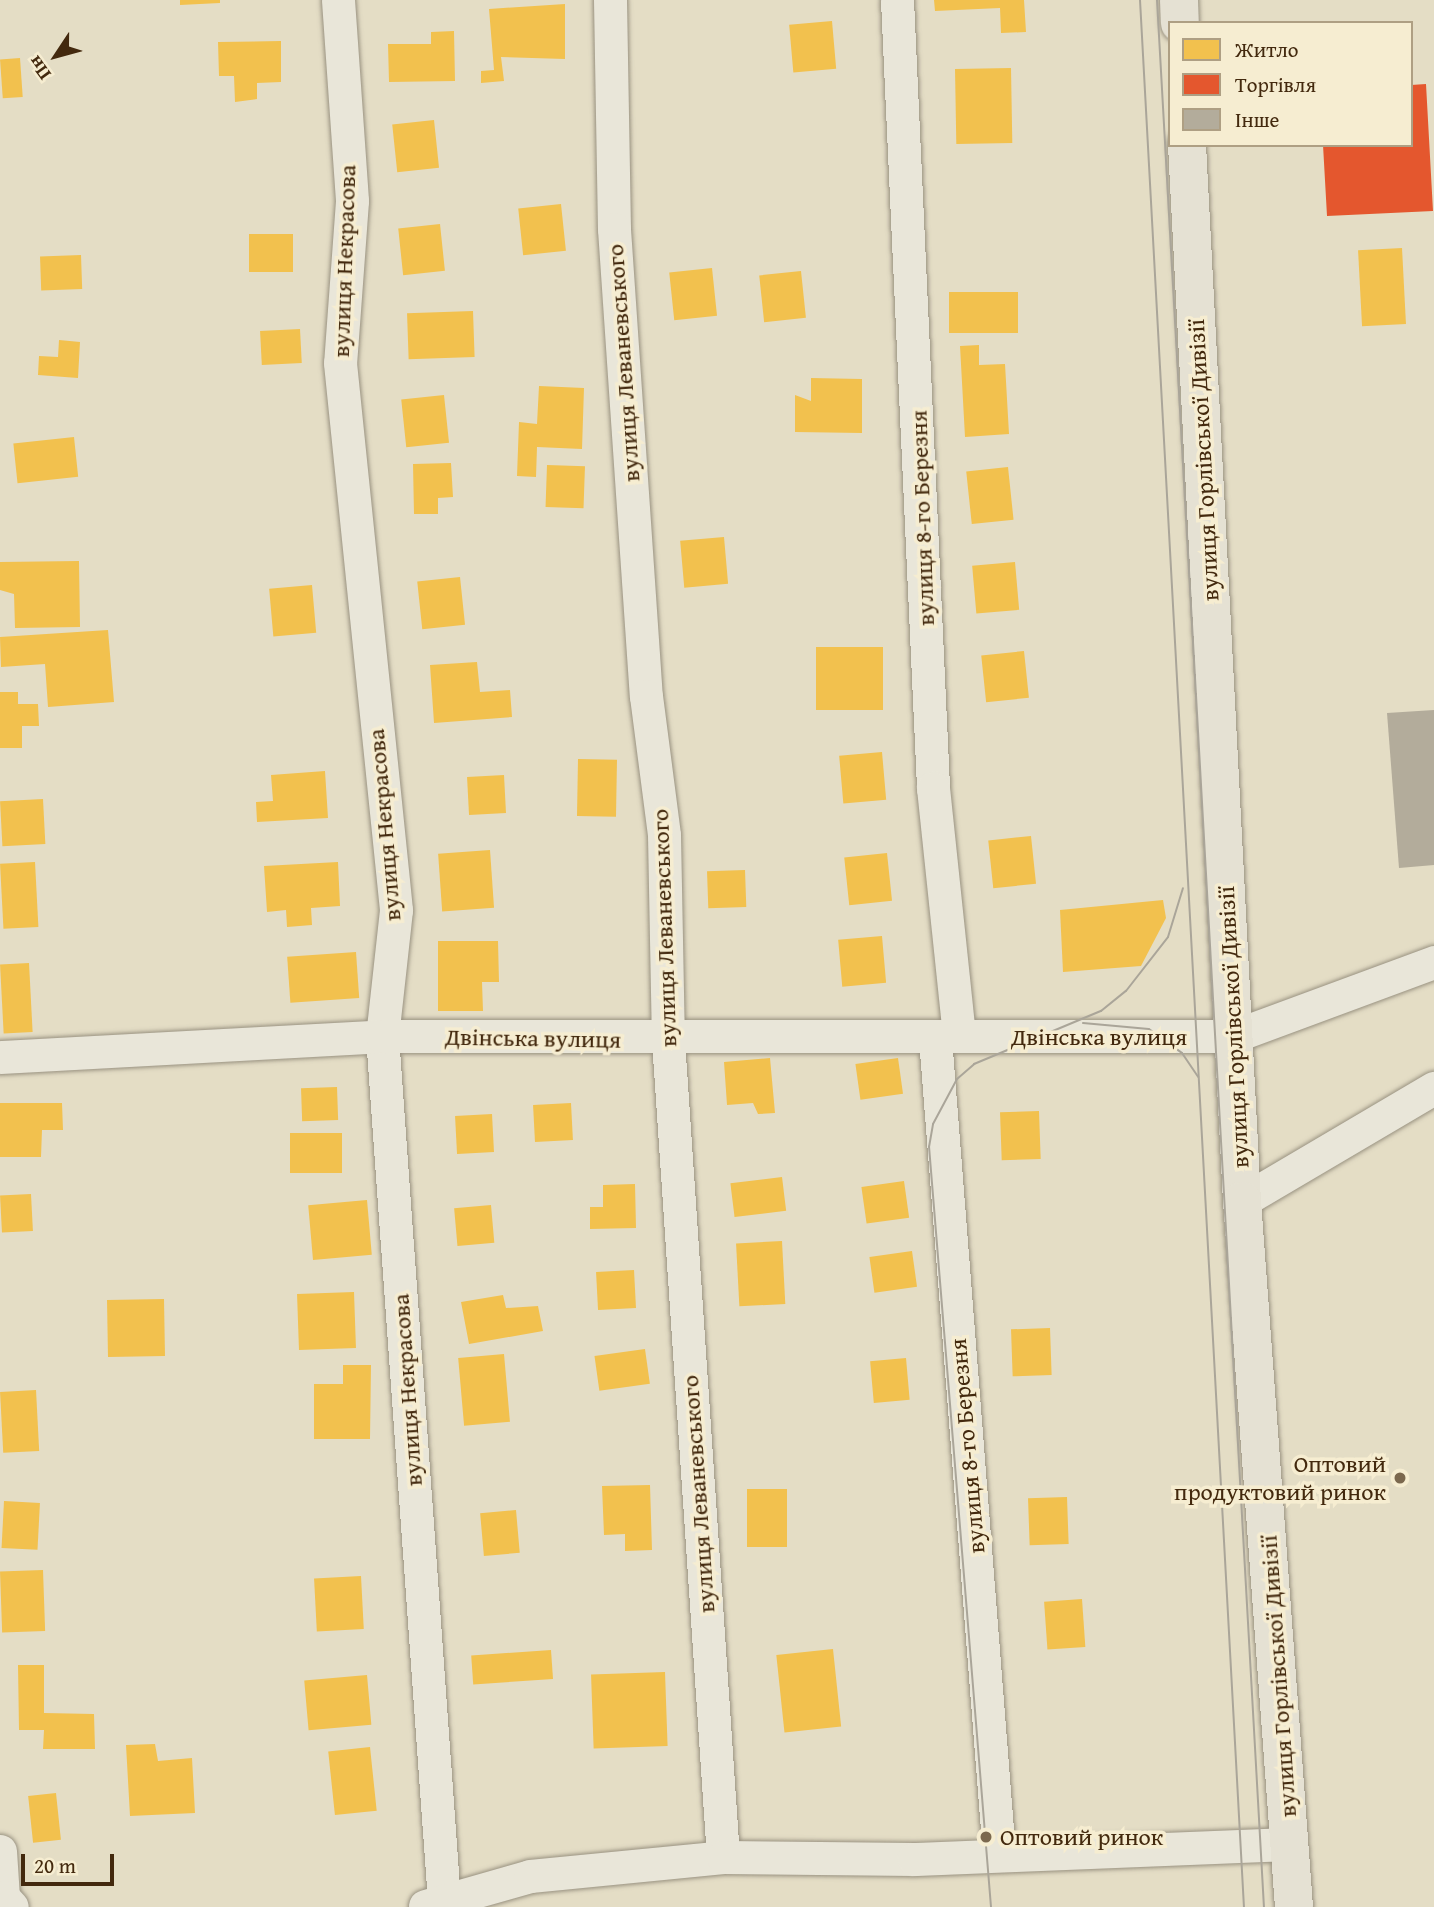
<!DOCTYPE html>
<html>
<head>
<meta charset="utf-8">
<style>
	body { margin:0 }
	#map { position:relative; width:1434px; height:1907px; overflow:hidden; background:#e4ddc5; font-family:"Gentium Book Plus",serif }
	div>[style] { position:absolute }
	.homes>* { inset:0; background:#f2c14e; transform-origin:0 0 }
	.shops>* { inset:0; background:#e4572e }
	.building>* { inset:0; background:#b3ac9b }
	.roads { filter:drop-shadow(0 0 2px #999281) drop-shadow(0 0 2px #999281) }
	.minor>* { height:33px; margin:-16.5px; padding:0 16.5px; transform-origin:16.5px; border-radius:16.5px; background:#e9e6d9 }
	.major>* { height:38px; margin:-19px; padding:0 19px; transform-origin:19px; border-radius:19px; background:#e5e1d3 }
	.tram>* { height:2px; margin:-1px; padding:0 1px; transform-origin:1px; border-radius:1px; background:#aaa599 }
	.dots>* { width:19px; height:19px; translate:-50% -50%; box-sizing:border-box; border:4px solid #f6edd1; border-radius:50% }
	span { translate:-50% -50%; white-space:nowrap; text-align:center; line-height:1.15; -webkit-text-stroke:7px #f6edd1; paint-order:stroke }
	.street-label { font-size:24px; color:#43290e }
	.poi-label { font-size:24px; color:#43290e }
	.right { translate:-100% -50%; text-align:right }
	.left { translate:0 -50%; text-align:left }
	.legend { position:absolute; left:1168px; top:21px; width:245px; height:126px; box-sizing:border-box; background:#f6edd1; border:2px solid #ae9f83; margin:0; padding:9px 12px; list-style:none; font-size:21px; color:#43290e }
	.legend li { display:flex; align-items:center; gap:14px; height:35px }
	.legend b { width:35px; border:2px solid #ae9f83 }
	.north { position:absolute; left:21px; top:21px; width:70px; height:70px; -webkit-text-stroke:5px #f6edd1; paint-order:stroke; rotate:234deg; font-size:19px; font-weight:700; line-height:28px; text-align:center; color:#43290e }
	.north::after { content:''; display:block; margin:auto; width:24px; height:32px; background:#43290e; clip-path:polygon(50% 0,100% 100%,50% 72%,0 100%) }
	.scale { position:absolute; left:21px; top:1854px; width:93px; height:32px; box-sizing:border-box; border:4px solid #43290e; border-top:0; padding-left:9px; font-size:21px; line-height:24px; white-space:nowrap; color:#43290e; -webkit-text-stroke:5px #f6edd1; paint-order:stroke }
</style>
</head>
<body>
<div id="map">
	<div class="homes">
		<div style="clip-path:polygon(180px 0,220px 0,220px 3px,180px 5px)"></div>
		<div style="clip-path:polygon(934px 0,1024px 0,1026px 32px,1001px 33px,1000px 8px,935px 11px)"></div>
		<div style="clip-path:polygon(565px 4px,565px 59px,501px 57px,504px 81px,481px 83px,481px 71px,494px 70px,489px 9px)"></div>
		<div style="left:832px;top:21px;width:48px;height:43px;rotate:85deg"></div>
		<div style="clip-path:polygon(454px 31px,455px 81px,389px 82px,388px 44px,431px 44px,431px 32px)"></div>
		<div style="clip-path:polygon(281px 41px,281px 82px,257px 83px,257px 99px,235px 102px,234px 76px,219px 76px,218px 42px)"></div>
		<div style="left:20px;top:58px;width:39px;height:20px;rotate:86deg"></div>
		<div style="left:1011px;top:68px;width:75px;height:56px;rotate:89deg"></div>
		<div style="left:434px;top:120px;width:48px;height:42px;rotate:84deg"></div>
		<div style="left:561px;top:204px;width:47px;height:43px;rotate:84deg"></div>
		<div style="left:440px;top:224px;width:47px;height:42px;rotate:84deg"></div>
		<div style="left:249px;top:234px;width:44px;height:38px"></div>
		<div style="left:1402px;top:248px;width:76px;height:44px;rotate:87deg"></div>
		<div style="left:81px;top:255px;width:34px;height:41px;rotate:88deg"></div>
		<div style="left:712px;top:268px;width:48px;height:43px;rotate:84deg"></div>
		<div style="left:801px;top:271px;width:47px;height:42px;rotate:84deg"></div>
		<div style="left:949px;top:292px;width:69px;height:41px"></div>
		<div style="left:473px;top:311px;width:46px;height:66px;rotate:88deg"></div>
		<div style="left:300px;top:329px;width:34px;height:40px;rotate:87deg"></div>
		<div style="clip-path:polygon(59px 340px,80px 342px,78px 378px,38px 375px,39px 356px,58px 357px)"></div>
		<div style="clip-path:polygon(979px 345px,979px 365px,1005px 364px,1009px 434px,965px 437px,960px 346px)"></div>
		<div style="clip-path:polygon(811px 378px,862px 379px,862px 433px,795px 432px,795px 395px,811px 401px)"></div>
		<div style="clip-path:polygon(539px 386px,584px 388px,582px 449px,537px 447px,536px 477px,517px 476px,519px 422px,537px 424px)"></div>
		<div style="left:444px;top:395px;width:48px;height:43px;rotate:84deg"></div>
		<div style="left:74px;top:437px;width:40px;height:61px;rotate:84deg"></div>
		<div style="clip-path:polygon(451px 463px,453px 497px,438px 498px,438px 514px,414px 514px,413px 464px)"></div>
		<div style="left:547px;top:465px;width:38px;height:42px;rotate:2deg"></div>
		<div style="left:1008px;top:467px;width:53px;height:42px;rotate:84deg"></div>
		<div style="left:724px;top:537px;width:47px;height:44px;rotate:85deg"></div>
		<div style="clip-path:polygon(79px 561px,80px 627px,15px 628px,14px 594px,0 590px,0 562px)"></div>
		<div style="left:1015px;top:562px;width:48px;height:43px;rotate:85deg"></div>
		<div style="left:460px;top:577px;width:48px;height:43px;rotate:84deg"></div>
		<div style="left:312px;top:585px;width:48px;height:43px;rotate:85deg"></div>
		<div style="clip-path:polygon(108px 630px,114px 702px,48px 707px,45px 664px,1px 667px,0 637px)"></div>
		<div style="left:816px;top:647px;width:67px;height:63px"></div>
		<div style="left:1024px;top:651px;width:47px;height:43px;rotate:84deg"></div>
		<div style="clip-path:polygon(477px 662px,480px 692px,510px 690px,512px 717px,434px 723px,430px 665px)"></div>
		<div style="clip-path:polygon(0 692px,18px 692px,18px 704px,38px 704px,39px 726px,22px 726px,22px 748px,0 748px)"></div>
		<div style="left:882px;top:752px;width:48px;height:43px;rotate:85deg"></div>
		<div style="left:578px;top:759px;width:39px;height:57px;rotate:1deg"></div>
		<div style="clip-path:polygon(325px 771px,328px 818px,257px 822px,256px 802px,273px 801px,271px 775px)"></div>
		<div style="left:504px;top:775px;width:38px;height:37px;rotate:87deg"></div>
		<div style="left:43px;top:799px;width:45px;height:43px;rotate:87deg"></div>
		<div style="left:1031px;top:836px;width:48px;height:43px;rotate:84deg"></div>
		<div style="left:490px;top:850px;width:58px;height:52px;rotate:86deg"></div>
		<div style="left:887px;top:853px;width:48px;height:43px;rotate:84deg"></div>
		<div style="left:35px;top:862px;width:65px;height:35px;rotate:87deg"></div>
		<div style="clip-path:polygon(338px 862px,340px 906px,311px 908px,312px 925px,287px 927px,286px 910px,267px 912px,264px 866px)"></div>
		<div style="left:745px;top:870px;width:37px;height:38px;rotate:88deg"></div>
		<div style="clip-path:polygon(1163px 900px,1166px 918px,1141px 966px,1063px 972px,1060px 910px)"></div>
		<div style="left:882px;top:936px;width:47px;height:44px;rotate:85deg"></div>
		<div style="clip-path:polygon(438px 941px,498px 941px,499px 982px,482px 982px,483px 1011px,438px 1011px)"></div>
		<div style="left:356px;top:952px;width:46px;height:69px;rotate:86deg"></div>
		<div style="left:29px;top:963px;width:69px;height:29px;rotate:87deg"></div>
		<div style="clip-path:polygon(770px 1058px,775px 1113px,758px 1114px,753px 1103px,727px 1105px,724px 1062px)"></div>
		<div style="left:898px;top:1058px;width:36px;height:43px;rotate:82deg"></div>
		<div style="left:337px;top:1087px;width:33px;height:36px;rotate:88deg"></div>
		<div style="clip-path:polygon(0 1103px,62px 1103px,63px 1130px,42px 1130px,41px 1157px,0 1157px)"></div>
		<div style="left:571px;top:1103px;width:37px;height:38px;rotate:87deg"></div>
		<div style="left:1039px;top:1111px;width:48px;height:39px;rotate:88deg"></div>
		<div style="left:492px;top:1114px;width:38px;height:37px;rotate:87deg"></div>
		<div style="left:290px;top:1133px;width:52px;height:40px"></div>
		<div style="left:782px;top:1177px;width:34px;height:52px;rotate:83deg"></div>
		<div style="left:904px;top:1181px;width:37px;height:43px;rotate:82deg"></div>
		<div style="clip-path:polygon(635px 1184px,636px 1228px,590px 1229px,590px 1207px,603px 1207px,603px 1185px)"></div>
		<div style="left:31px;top:1194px;width:37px;height:31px;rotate:87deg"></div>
		<div style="left:367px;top:1200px;width:55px;height:59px;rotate:85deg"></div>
		<div style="left:491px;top:1205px;width:38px;height:37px;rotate:85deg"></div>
		<div style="left:782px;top:1241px;width:63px;height:46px;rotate:87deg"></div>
		<div style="left:912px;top:1251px;width:36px;height:43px;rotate:82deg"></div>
		<div style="left:634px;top:1270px;width:38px;height:38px;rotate:87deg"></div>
		<div style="left:354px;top:1292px;width:56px;height:57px;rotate:88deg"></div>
		<div style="clip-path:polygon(503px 1295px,506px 1308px,538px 1306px,543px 1331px,469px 1344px,461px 1302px)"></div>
		<div style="left:164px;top:1299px;width:57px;height:57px;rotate:89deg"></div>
		<div style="left:1050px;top:1328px;width:47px;height:39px;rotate:88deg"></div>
		<div style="left:645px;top:1349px;width:35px;height:51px;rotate:82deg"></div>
		<div style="left:504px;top:1354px;width:68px;height:46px;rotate:85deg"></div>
		<div style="left:906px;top:1358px;width:42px;height:36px;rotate:85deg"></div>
		<div style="clip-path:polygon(343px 1365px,371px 1365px,370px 1439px,314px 1439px,314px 1384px,343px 1384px)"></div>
		<div style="left:36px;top:1390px;width:61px;height:36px;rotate:87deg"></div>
		<div style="clip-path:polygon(650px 1485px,652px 1550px,625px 1551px,625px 1534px,604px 1535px,602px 1486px)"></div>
		<div style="left:747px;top:1489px;width:40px;height:58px"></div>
		<div style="left:1067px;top:1497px;width:47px;height:39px;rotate:88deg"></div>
		<div style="left:4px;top:1501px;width:36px;height:47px;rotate:3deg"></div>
		<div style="left:516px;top:1510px;width:43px;height:36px;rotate:85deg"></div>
		<div style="left:43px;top:1570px;width:61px;height:43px;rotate:88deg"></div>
		<div style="left:361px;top:1576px;width:53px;height:47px;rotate:87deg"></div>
		<div style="left:1082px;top:1599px;width:48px;height:38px;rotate:86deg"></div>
		<div style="left:833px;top:1649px;width:78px;height:57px;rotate:84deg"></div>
		<div style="left:551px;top:1650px;width:29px;height:80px;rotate:86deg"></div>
		<div style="clip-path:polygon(18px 1665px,44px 1665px,44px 1713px,94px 1714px,95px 1749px,43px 1749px,44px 1730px,19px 1730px)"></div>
		<div style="left:665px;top:1672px;width:74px;height:74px;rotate:88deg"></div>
		<div style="left:367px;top:1675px;width:50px;height:63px;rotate:85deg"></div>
		<div style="clip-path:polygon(155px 1744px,158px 1761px,192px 1758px,195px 1813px,130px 1816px,126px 1745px)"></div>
		<div style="left:370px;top:1747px;width:64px;height:42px;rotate:84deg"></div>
		<div style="left:56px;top:1793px;width:47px;height:28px;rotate:84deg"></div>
	</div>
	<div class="shops">
		<div style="clip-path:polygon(1426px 84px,1433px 211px,1327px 216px,1323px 145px,1411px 145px,1411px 85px)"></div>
	</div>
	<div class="building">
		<div style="clip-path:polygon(1434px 710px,1434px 865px,1399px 868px,1387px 713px)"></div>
	</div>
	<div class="roads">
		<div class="minor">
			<div style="left:338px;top:0;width:201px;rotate:86deg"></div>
			<div style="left:352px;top:201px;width:162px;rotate:94.2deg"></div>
			<div style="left:340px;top:363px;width:550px;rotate:84.15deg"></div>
			<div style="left:396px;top:910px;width:127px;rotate:96.3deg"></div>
			<div style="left:382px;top:1036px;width:868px;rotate:85.9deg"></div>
			<div style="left:610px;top:0;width:229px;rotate:89deg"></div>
			<div style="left:614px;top:229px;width:468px;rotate:86.1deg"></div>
			<div style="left:646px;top:696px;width:140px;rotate:82.6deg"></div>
			<div style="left:664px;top:835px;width:205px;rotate:88.9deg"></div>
			<div style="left:668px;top:1040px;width:819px;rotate:86.15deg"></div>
			<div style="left:897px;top:0;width:789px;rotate:87.38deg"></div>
			<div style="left:933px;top:788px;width:247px;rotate:84deg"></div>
			<div style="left:935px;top:1038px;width:819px;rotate:85.52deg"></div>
			<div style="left:0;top:1057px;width:383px;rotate:-3.1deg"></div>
			<div style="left:382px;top:1036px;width:852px"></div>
			<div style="left:1234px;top:1036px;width:213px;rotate:-20.3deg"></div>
			<div style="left:1242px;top:1201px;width:223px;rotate:-30.5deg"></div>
			<div style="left:0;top:1851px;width:46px;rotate:86.3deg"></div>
			<div style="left:3px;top:1897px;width:13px;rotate:48deg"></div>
			<div style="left:425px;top:1906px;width:109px;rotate:-15.9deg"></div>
			<div style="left:530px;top:1876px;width:194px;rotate:-5.6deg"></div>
			<div style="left:723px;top:1857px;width:191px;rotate:0.6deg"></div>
			<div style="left:914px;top:1859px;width:377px;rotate:-2.3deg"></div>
		</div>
		<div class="major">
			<div style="left:1179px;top:0;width:23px;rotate:88deg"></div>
			<div style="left:1187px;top:145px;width:1057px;rotate:87.02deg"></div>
			<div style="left:1242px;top:1201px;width:708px;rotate:85.79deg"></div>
		</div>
	</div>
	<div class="tram">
		<div style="left:1140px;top:0;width:1910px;rotate:86.88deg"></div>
		<div style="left:1157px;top:0;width:1910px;rotate:86.79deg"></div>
		<div style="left:1083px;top:1023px;width:66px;rotate:5.2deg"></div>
		<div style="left:1149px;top:1029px;width:41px;rotate:36deg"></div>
		<div style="left:1182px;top:1053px;width:29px;rotate:56deg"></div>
		<div style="left:991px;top:1907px;width:763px;rotate:-94.66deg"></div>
		<div style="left:929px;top:1147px;width:23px;rotate:-80deg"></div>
		<div style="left:933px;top:1124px;width:51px;rotate:-61.9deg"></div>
		<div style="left:957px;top:1079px;width:23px;rotate:-41deg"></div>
		<div style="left:974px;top:1064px;width:138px;rotate:-22.7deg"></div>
		<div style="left:1101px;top:1011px;width:32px;rotate:-39deg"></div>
		<div style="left:1126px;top:991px;width:68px;rotate:-52.1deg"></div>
		<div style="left:1168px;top:937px;width:51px;rotate:-73deg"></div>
	</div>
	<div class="dots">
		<div style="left:1400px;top:1478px;background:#7b684e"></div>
		<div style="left:986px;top:1837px;background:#7b684e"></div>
	</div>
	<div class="street-label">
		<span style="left:344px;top:261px;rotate:-88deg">вулиця Некрасова</span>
		<span style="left:623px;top:363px;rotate:-94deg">вулиця Леваневського</span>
		<span style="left:1203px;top:460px;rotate:-93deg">вулиця Горлівської Дивізії</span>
		<span style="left:922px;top:518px;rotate:-92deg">вулиця 8-го Березня</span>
		<span style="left:384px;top:825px;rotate:-95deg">вулиця Некрасова</span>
		<span style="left:664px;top:928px;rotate:-92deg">вулиця Леваневського</span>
		<span style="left:1233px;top:1027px;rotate:-93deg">вулиця Горлівської Дивізії</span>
		<span style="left:1099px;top:1037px">Двінська вулиця</span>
		<span style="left:533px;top:1038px;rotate:1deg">Двінська вулиця</span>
		<span style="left:407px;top:1390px;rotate:-94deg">вулиця Некрасова</span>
		<span style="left:967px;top:1446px;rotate:-95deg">вулиця 8-го Березня</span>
		<span style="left:698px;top:1494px;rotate:-94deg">вулиця Леваневського</span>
		<span style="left:1278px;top:1676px;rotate:-94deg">вулиця Горлівської Дивізії</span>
	</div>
	<div class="poi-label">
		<span class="right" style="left:1386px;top:1478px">Оптовий<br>продуктовий ринок</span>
		<span class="left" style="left:1000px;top:1837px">Оптовий ринок</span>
	</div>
	<ul class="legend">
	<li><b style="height:19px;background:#f2c14e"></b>Житло</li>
	<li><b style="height:19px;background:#e4572e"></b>Торгівля</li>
	<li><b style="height:19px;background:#b3ac9b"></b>Інше</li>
	</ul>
	<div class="north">Пн</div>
	<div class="scale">20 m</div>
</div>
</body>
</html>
